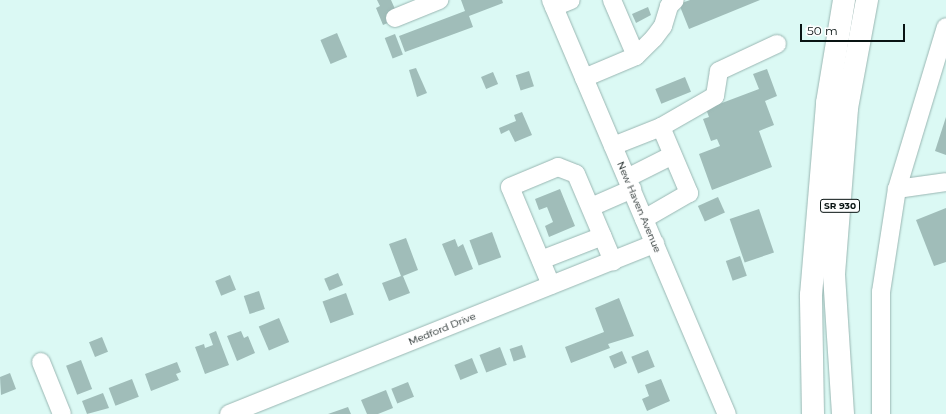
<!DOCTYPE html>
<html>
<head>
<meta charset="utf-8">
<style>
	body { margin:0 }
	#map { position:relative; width:946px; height:414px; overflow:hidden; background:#dbf9f4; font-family:Montserrat,sans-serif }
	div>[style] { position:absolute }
	.building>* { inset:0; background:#a0bdb9; transform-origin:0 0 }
	.roads { filter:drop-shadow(0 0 1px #99b6b2) drop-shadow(0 0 1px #99b6b2) }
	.minor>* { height:18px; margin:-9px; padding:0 9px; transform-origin:9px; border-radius:9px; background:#fff }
	.highway>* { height:22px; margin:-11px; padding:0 11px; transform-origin:11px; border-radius:11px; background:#fff }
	span { translate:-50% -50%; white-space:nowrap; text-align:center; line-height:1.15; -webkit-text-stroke:3px #fefefe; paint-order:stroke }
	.shield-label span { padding:1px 3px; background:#fefefe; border:1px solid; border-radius:3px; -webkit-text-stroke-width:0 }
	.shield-label { font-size:9px; color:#091413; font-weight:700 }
	.street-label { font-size:10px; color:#091413 }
	.scale { position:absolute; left:800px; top:24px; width:105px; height:18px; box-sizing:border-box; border:2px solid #091413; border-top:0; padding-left:5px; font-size:12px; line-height:14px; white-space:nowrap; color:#091413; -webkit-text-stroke:3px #fefefe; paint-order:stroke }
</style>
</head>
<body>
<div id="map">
	<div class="building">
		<div style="clip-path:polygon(377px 0,391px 0,399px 18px,383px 25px,376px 8px,380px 6px)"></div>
		<div style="clip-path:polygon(461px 0,502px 0,503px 3px,469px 16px,473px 27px,405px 52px,399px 36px,465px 11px)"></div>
		<div style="clip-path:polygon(690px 0,760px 0,689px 29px,679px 4px)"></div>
		<div style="clip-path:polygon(648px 7px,651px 15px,636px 23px,632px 14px)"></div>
		<div style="left:337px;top:33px;width:26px;height:18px;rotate:67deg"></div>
		<div style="left:395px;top:34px;width:22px;height:11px;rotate:69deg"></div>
		<div style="clip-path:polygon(416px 68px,427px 93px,417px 97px,409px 70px)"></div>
		<div style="clip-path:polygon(767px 69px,777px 96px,765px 101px,774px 125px,759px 131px,772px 167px,712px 190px,699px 154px,720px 146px,717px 139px,711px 141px,703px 119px,709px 117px,706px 109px,759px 89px,753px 74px)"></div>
		<div style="left:529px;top:71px;width:16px;height:14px;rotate:72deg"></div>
		<div style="left:493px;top:72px;width:13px;height:13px;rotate:67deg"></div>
		<div style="left:685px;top:77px;width:16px;height:32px;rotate:68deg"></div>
		<div style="clip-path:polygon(522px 112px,532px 135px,515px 142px,509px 130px,501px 134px,499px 128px,516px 121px,514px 115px)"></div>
		<div style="clip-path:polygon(946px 117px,946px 155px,935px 151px)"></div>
		<div style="clip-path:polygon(560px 189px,575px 226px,549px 237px,545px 226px,553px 222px,547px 207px,539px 210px,535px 199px)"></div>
		<div style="left:718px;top:197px;width:17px;height:22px;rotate:66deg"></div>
		<div style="clip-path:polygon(946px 208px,946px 262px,934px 266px,916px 220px)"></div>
		<div style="left:759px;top:209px;width:46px;height:31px;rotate:71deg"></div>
		<div style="left:492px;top:232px;width:27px;height:24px;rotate:70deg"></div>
		<div style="clip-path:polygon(406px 238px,418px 270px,403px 276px,410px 293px,389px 301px,382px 283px,401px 276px,389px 244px)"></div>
		<div style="clip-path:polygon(455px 239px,458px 247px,463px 244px,473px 269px,455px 276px,442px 244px)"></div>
		<div style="left:740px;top:256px;width:21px;height:15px;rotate:71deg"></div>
		<div style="left:338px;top:273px;width:13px;height:15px;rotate:67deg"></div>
		<div style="left:230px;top:275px;width:16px;height:16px;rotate:68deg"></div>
		<div style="left:259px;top:291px;width:19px;height:16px;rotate:72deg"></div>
		<div style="left:346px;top:293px;width:23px;height:25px;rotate:70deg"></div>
		<div style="clip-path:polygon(619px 298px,634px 336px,608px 344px,610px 348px,571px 363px,565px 347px,604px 332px,595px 308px)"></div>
		<div style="left:279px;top:318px;width:26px;height:22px;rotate:67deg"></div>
		<div style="clip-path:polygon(216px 331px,229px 365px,205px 374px,195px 347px,204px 344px,205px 348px,213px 345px,209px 334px)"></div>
		<div style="clip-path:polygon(241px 331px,244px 338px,248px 336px,255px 353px,237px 361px,227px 336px)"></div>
		<div style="left:102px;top:337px;width:16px;height:14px;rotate:68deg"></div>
		<div style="left:522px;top:345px;width:13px;height:13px;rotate:72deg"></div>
		<div style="left:500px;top:347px;width:19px;height:22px;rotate:69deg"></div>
		<div style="left:648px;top:350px;width:18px;height:18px;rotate:68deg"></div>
		<div style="left:622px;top:351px;width:13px;height:14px;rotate:67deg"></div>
		<div style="left:472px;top:358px;width:16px;height:19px;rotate:68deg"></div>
		<div style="left:81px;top:360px;width:31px;height:16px;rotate:69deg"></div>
		<div style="clip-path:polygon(177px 362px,181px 372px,176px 374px,179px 380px,151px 391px,145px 374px)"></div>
		<div style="clip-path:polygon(10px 373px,16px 389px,1px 395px,0 377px)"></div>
		<div style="left:132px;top:379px;width:19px;height:25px;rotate:69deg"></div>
		<div style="clip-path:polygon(661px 379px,670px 401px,647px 411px,642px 399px,649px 396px,645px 385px)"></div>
		<div style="left:408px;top:382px;width:16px;height:18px;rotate:68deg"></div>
		<div style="clip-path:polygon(386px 390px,393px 408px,378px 414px,367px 414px,361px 400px)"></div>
		<div style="clip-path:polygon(103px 393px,109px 408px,87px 414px,82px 401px)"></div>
		<div style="clip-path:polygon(348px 407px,351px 414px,328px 414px)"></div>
	</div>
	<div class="roads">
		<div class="minor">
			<div style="left:551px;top:0;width:450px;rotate:67deg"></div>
			<div style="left:554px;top:7px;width:18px;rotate:-22deg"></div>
			<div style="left:395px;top:18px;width:48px;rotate:-22.2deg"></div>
			<div style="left:636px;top:56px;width:25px;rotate:-45deg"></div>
			<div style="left:654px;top:38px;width:15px;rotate:-53deg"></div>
			<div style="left:663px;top:26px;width:21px;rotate:-73deg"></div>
			<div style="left:669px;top:6px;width:8px;rotate:-45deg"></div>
			<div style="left:584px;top:78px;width:56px;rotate:-22.9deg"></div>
			<div style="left:636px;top:56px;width:61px;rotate:-113.2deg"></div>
			<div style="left:661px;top:127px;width:62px;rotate:-29.9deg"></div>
			<div style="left:715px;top:96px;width:25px;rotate:-81deg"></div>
			<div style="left:719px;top:71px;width:64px;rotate:-25deg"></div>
			<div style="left:613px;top:146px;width:52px;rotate:-21.6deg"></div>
			<div style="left:661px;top:127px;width:72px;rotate:67deg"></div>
			<div style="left:689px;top:193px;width:52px;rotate:150deg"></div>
			<div style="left:627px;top:178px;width:51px;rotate:-26.6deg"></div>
			<div style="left:897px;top:189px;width:49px;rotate:-8.1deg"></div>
			<div style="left:591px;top:207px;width:45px;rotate:-23.7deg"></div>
			<div style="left:541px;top:260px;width:66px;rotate:-21.2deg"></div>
			<div style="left:551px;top:285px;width:106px;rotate:-112.7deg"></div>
			<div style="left:510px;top:187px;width:52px;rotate:-22.6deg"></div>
			<div style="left:558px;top:167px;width:19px;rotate:21deg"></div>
			<div style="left:576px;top:174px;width:95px;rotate:67deg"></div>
			<div style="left:41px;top:362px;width:56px;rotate:68deg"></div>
			<div style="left:229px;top:414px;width:459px;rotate:-21.8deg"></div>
			<div style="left:881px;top:414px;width:122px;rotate:-90deg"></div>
			<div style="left:881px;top:292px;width:104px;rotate:-81.2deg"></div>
			<div style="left:897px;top:189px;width:169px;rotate:-73.2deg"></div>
		</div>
		<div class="highway">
			<div style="left:813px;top:414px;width:119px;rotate:-91deg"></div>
			<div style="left:811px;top:295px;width:193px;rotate:-85.2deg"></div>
			<div style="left:827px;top:103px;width:104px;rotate:-80.6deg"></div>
			<div style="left:843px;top:414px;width:140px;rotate:-93.7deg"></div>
			<div style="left:834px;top:274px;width:167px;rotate:-85.5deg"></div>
			<div style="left:847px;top:108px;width:110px;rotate:-79.5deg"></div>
		</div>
	</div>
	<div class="shield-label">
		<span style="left:840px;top:206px">SR 930</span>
	</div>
	<div class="street-label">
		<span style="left:639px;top:207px;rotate:67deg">New Haven Avenue</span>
		<span style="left:442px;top:329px;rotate:-22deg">Medford Drive</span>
	</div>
	<div class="scale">50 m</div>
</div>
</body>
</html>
